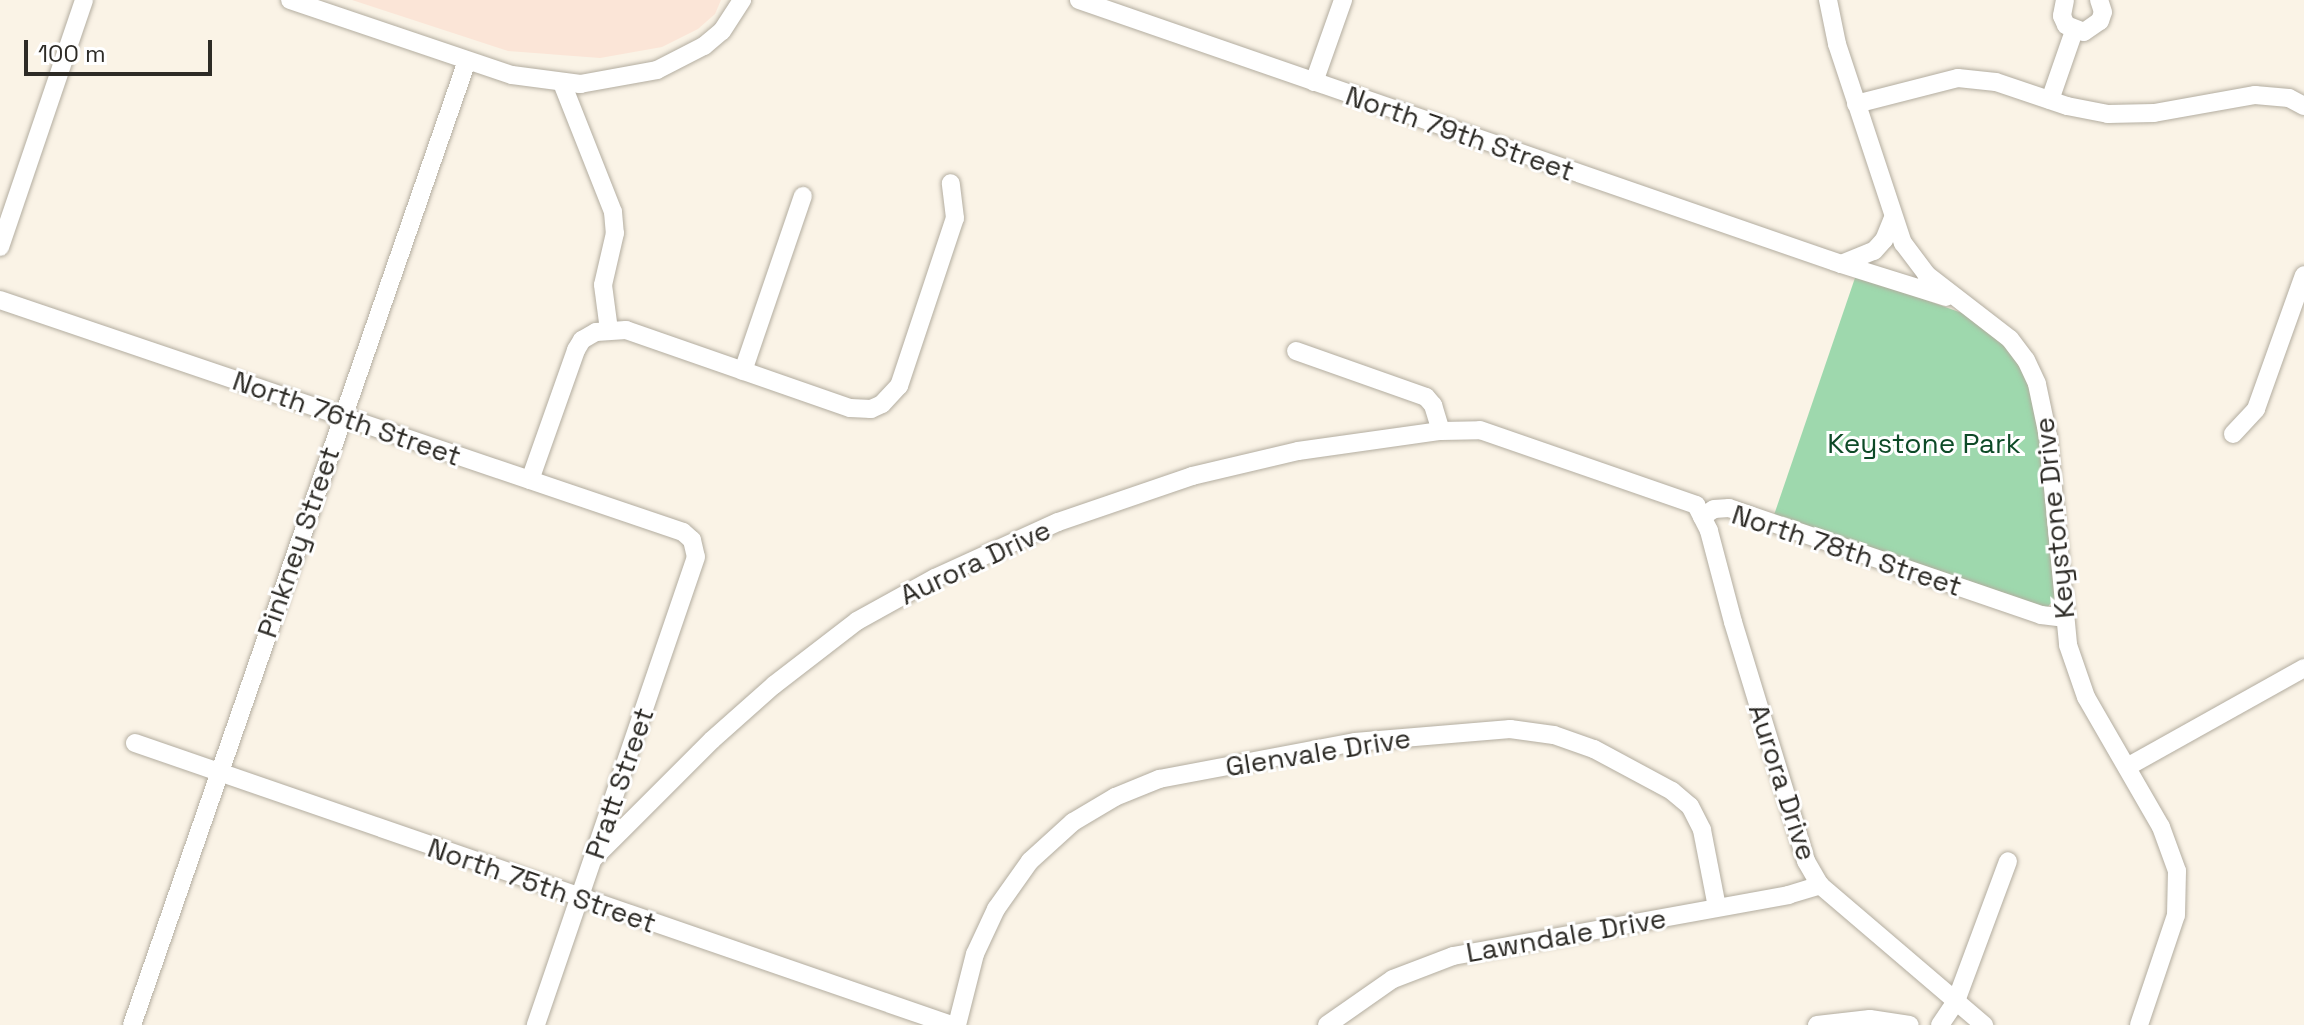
<!DOCTYPE html>
<html>
<head>
<meta charset="utf-8">
<style>
	body { margin:0 }
	#map { position:relative; width:2304px; height:1025px; overflow:hidden; background:#faf3e6; font-family:"Space Grotesk",sans-serif }
	div>[style] { position:absolute }
	.education>* { inset:0; background:#fbe5d7 }
	.green>* { inset:0; background:#9ed8ad }
	.roads { filter:drop-shadow(0 0 2px #b3ada0) drop-shadow(0 0 2px #b3ada0) }
	.minor>* { height:18px; margin:-9px; padding:0 9px; transform-origin:9px; border-radius:9px; background:#fff }
	span { translate:-50% -50%; white-space:nowrap; text-align:center; line-height:1.15; -webkit-text-stroke:6px #fff; paint-order:stroke }
	.street-label { font-size:28px; color:#2d2b26 }
	.park-label { font-size:28px; color:#0d4a27 }
	.scale { position:absolute; left:24px; top:40px; width:188px; height:36px; box-sizing:border-box; border:4px solid #2d2b26; border-top:0; padding-left:10px; font-size:24px; line-height:28px; white-space:nowrap; color:#2d2b26; -webkit-text-stroke:6px #fff; paint-order:stroke }
</style>
</head>
<body>
<div id="map">
	<div class="education">
		<div style="clip-path:polygon(352px 0,721px 0,715px 14px,698px 29px,662px 47px,600px 58px,508px 51px)"></div>
	</div>
	<div class="green">
		<div style="clip-path:polygon(1856px 275px,1976px 318px,2018px 360px,2036px 402px,2055px 598px,2047px 608px,1774px 515px)"></div>
	</div>
	<div class="roads">
		<div class="minor">
			<div style="left:290px;top:0;width:234px;rotate:18.7deg"></div>
			<div style="left:512px;top:75px;width:69px;rotate:7.5deg"></div>
			<div style="left:580px;top:84px;width:78px;rotate:-10.3deg"></div>
			<div style="left:657px;top:70px;width:53px;rotate:-27.1deg"></div>
			<div style="left:704px;top:46px;width:23px;rotate:-40deg"></div>
			<div style="left:722px;top:31px;width:37px;rotate:-57deg"></div>
			<div style="left:1079px;top:0;width:806px;rotate:19.11deg"></div>
			<div style="left:1841px;top:264px;width:35px;rotate:-22deg"></div>
			<div style="left:1874px;top:251px;width:15px;rotate:-48deg"></div>
			<div style="left:1884px;top:240px;width:24px;rotate:-68deg"></div>
			<div style="left:1828px;top:0;width:45px;rotate:78.4deg"></div>
			<div style="left:1837px;top:44px;width:210px;rotate:71.7deg"></div>
			<div style="left:1903px;top:243px;width:39px;rotate:53deg"></div>
			<div style="left:1926px;top:274px;width:106px;rotate:37.7deg"></div>
			<div style="left:2010px;top:339px;width:26px;rotate:53deg"></div>
			<div style="left:2026px;top:360px;width:26px;rotate:65deg"></div>
			<div style="left:2037px;top:384px;width:53px;rotate:78.1deg"></div>
			<div style="left:2048px;top:436px;width:210px;rotate:84.5deg"></div>
			<div style="left:2068px;top:645px;width:55px;rotate:70.9deg"></div>
			<div style="left:2086px;top:697px;width:150px;rotate:60deg"></div>
			<div style="left:2161px;top:827px;width:47px;rotate:70deg"></div>
			<div style="left:2177px;top:871px;width:44px;rotate:91.3deg"></div>
			<div style="left:2176px;top:915px;width:116px;rotate:108.6deg"></div>
			<div style="left:2065px;top:0;width:16px;rotate:101deg"></div>
			<div style="left:2062px;top:16px;width:10px;rotate:66deg"></div>
			<div style="left:2066px;top:25px;width:19px;rotate:21deg"></div>
			<div style="left:2084px;top:32px;width:19px;rotate:-35deg"></div>
			<div style="left:2100px;top:21px;width:9px;rotate:-72deg"></div>
			<div style="left:2103px;top:12px;width:13px;rotate:-108deg"></div>
			<div style="left:1314px;top:82px;width:87px;rotate:-70.5deg"></div>
			<div style="left:562px;top:83px;width:139px;rotate:68.4deg"></div>
			<div style="left:613px;top:212px;width:21px;rotate:85deg"></div>
			<div style="left:615px;top:233px;width:53px;rotate:103deg"></div>
			<div style="left:603px;top:285px;width:45px;rotate:82.4deg"></div>
			<div style="left:2050px;top:100px;width:73px;rotate:-70.8deg"></div>
			<div style="left:1856px;top:104px;width:105px;rotate:-14.3deg"></div>
			<div style="left:1958px;top:78px;width:38px;rotate:6deg"></div>
			<div style="left:1996px;top:82px;width:75px;rotate:18.7deg"></div>
			<div style="left:2067px;top:106px;width:42px;rotate:11deg"></div>
			<div style="left:2108px;top:114px;width:46px;rotate:-1.2deg"></div>
			<div style="left:2154px;top:113px;width:103px;rotate:-10.1deg"></div>
			<div style="left:2255px;top:95px;width:34px;rotate:5deg"></div>
			<div style="left:2289px;top:98px;width:17px;rotate:28deg"></div>
			<div style="left:0;top:247px;width:261px;rotate:-71.2deg"></div>
			<div style="left:1841px;top:264px;width:110px;rotate:17.4deg"></div>
			<div style="left:0;top:300px;width:721px;rotate:18.76deg"></div>
			<div style="left:683px;top:532px;width:12px;rotate:42deg"></div>
			<div style="left:692px;top:540px;width:17px;rotate:77deg"></div>
			<div style="left:696px;top:557px;width:495px;rotate:108.9deg"></div>
			<div style="left:1296px;top:351px;width:138px;rotate:19.5deg"></div>
			<div style="left:1426px;top:397px;width:11px;rotate:49deg"></div>
			<div style="left:1433px;top:405px;width:27px;rotate:73deg"></div>
			<div style="left:743px;top:371px;width:185px;rotate:-71.1deg"></div>
			<div style="left:2233px;top:434px;width:34px;rotate:-47deg"></div>
			<div style="left:2256px;top:409px;width:142px;rotate:-70.3deg"></div>
			<div style="left:530px;top:480px;width:138px;rotate:-70.5deg"></div>
			<div style="left:576px;top:350px;width:12px;rotate:-59deg"></div>
			<div style="left:582px;top:340px;width:16px;rotate:-30deg"></div>
			<div style="left:596px;top:332px;width:30px;rotate:-4deg"></div>
			<div style="left:626px;top:330px;width:237px;rotate:19.2deg"></div>
			<div style="left:850px;top:408px;width:21px;rotate:3deg"></div>
			<div style="left:871px;top:409px;width:12px;rotate:-24deg"></div>
			<div style="left:882px;top:404px;width:25px;rotate:-47deg"></div>
			<div style="left:899px;top:386px;width:177px;rotate:-71.6deg"></div>
			<div style="left:955px;top:218px;width:35px;rotate:-97deg"></div>
			<div style="left:1702px;top:517px;width:14px;rotate:-34deg"></div>
			<div style="left:1714px;top:509px;width:15px;rotate:-4deg"></div>
			<div style="left:1729px;top:508px;width:330px;rotate:18.9deg"></div>
			<div style="left:2041px;top:615px;width:23px;rotate:7deg"></div>
			<div style="left:135px;top:743px;width:863px;rotate:19.06deg"></div>
			<div style="left:2127px;top:767px;width:203px;rotate:-29.2deg"></div>
			<div style="left:594px;top:858px;width:167px;rotate:-45deg"></div>
			<div style="left:712px;top:740px;width:83px;rotate:-41.6deg"></div>
			<div style="left:774px;top:685px;width:105px;rotate:-37.6deg"></div>
			<div style="left:857px;top:621px;width:89px;rotate:-28.9deg"></div>
			<div style="left:935px;top:578px;width:135px;rotate:-24.5deg"></div>
			<div style="left:1058px;top:522px;width:142px;rotate:-18.9deg"></div>
			<div style="left:1192px;top:476px;width:109px;rotate:-13.3deg"></div>
			<div style="left:1298px;top:451px;width:144px;rotate:-8deg"></div>
			<div style="left:1441px;top:431px;width:39px;rotate:-1deg"></div>
			<div style="left:1480px;top:430px;width:229px;rotate:19.1deg"></div>
			<div style="left:1696px;top:505px;width:29px;rotate:63deg"></div>
			<div style="left:1709px;top:531px;width:94px;rotate:75.2deg"></div>
			<div style="left:1733px;top:622px;width:250px;rotate:73deg"></div>
			<div style="left:1806px;top:861px;width:28px;rotate:60deg"></div>
			<div style="left:1820px;top:885px;width:216px;rotate:40.5deg"></div>
			<div style="left:132px;top:1025px;width:1021px;rotate:-70.84deg"></div>
			<div style="left:957px;top:1025px;width:73px;rotate:-75.8deg"></div>
			<div style="left:975px;top:954px;width:50px;rotate:-65deg"></div>
			<div style="left:996px;top:909px;width:59px;rotate:-54.7deg"></div>
			<div style="left:1030px;top:861px;width:58px;rotate:-42.2deg"></div>
			<div style="left:1073px;top:822px;width:49px;rotate:-30.8deg"></div>
			<div style="left:1115px;top:797px;width:48px;rotate:-22.2deg"></div>
			<div style="left:1159px;top:779px;width:199px;rotate:-10.7deg"></div>
			<div style="left:1355px;top:742px;width:156px;rotate:-4.8deg"></div>
			<div style="left:1510px;top:729px;width:44px;rotate:7.8deg"></div>
			<div style="left:1554px;top:735px;width:42px;rotate:19.3deg"></div>
			<div style="left:1594px;top:749px;width:89px;rotate:28.3deg"></div>
			<div style="left:1672px;top:791px;width:23px;rotate:40deg"></div>
			<div style="left:1690px;top:806px;width:27px;rotate:63deg"></div>
			<div style="left:1702px;top:830px;width:78px;rotate:79deg"></div>
			<div style="left:1327px;top:1025px;width:80px;rotate:-34.9deg"></div>
			<div style="left:1393px;top:979px;width:64px;rotate:-21deg"></div>
			<div style="left:1453px;top:956px;width:341px;rotate:-10.3deg"></div>
			<div style="left:1788px;top:895px;width:34px;rotate:-17deg"></div>
			<div style="left:1817px;top:1025px;width:53px;rotate:-6.5deg"></div>
			<div style="left:1870px;top:1019px;width:40px;rotate:8.5deg"></div>
			<div style="left:1940px;top:1025px;width:29px;rotate:-56deg"></div>
			<div style="left:1956px;top:1001px;width:149px;rotate:-69.6deg"></div>
		</div>
	</div>
	<div class="street-label">
		<span style="left:1460px;top:133px;rotate:19deg">North 79th Street</span>
		<span style="left:347px;top:418px;rotate:19deg">North 76th Street</span>
		<span style="left:2054px;top:518px;rotate:-96deg">Keystone Drive</span>
		<span style="left:298px;top:542px;rotate:-71deg">Pinkney Street</span>
		<span style="left:1847px;top:550px;rotate:18deg">North 78th Street</span>
		<span style="left:975px;top:562px;rotate:-25deg">Aurora Drive</span>
		<span style="left:1318px;top:752px;rotate:-9deg">Glenvale Drive</span>
		<span style="left:1783px;top:782px;rotate:72deg">Aurora Drive</span>
		<span style="left:619px;top:783px;rotate:-71deg">Pratt Street</span>
		<span style="left:542px;top:885px;rotate:19deg">North 75th Street</span>
		<span style="left:1566px;top:935px;rotate:-10deg">Lawndale Drive</span>
	</div>
	<div class="park-label">
		<span style="left:1924px;top:443px">Keystone Park</span>
	</div>
	<div class="scale">100 m</div>
</div>
</body>
</html>
